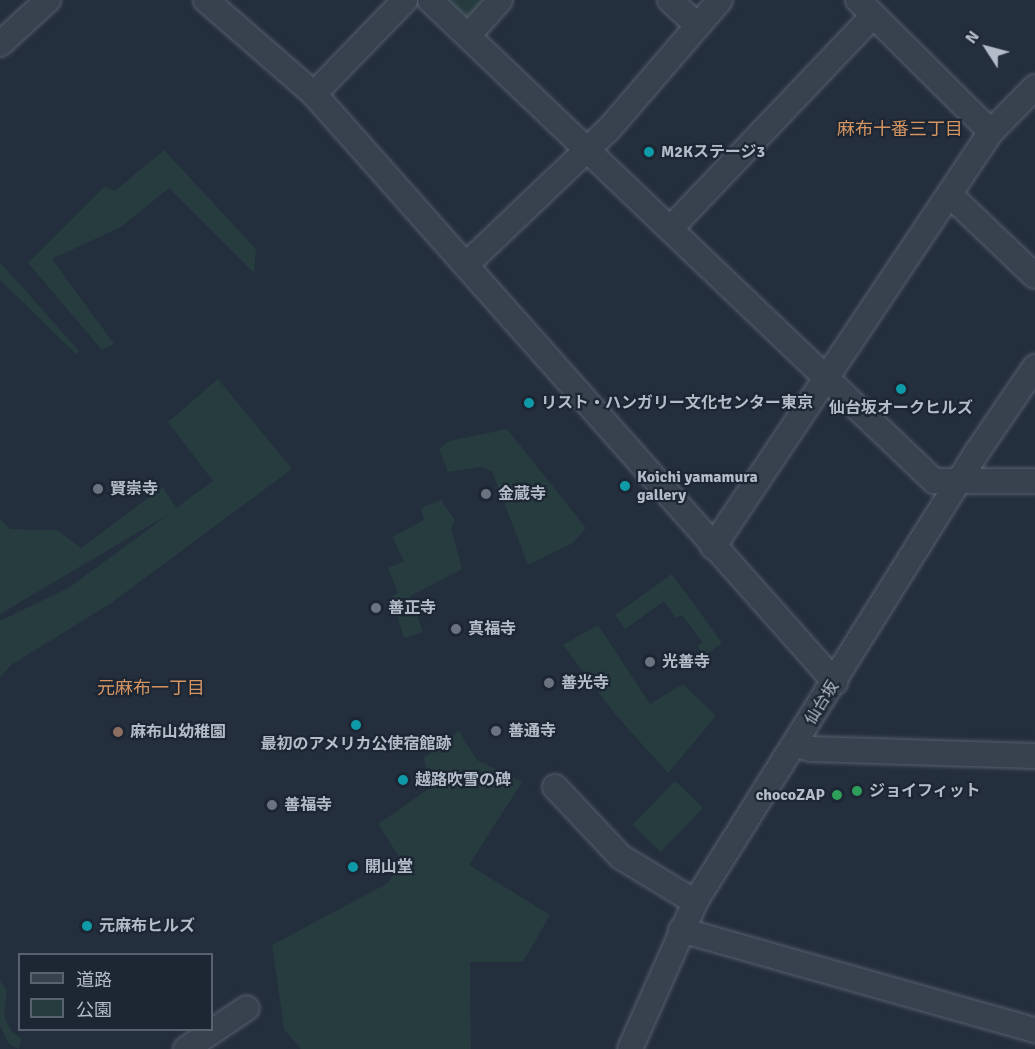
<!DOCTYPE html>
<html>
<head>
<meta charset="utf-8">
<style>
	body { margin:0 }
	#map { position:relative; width:1035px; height:1049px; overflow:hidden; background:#242f3e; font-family:Signika,"Noto Sans JP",sans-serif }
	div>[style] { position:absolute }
	.green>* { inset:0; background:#263c3f; transform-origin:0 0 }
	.roads { filter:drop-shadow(0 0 2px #565f6c) drop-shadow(0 0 2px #565f6c) }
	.minor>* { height:24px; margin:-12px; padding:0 12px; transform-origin:12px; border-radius:12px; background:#38414e }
	.dots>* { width:16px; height:16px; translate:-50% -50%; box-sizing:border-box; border:3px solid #1d2633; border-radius:50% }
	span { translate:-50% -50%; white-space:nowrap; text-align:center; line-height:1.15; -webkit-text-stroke:4.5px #1d2633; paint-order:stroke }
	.poi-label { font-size:16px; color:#b4bcc9; font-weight:700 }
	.left { translate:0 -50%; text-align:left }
	.right { translate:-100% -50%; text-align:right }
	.street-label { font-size:16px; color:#b4bcc9 }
	.neighbourhood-label { font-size:18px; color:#d59563 }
	.legend { position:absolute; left:18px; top:953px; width:195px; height:78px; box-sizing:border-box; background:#1d2633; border:2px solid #59626f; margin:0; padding:8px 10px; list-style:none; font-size:18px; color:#b4bcc9 }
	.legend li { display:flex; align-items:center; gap:12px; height:30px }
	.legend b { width:30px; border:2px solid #59626f }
	.north { position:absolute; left:957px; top:18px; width:60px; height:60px; -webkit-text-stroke:4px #1d2633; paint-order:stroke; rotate:306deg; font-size:16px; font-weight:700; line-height:24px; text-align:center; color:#b4bcc9 }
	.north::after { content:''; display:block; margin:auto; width:21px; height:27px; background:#b4bcc9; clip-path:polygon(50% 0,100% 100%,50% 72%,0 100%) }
</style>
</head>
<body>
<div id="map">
	<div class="green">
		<div style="clip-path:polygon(443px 0,486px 0,474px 13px,463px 18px)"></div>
		<div style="clip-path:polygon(164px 150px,256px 249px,254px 273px,169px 188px,121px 227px,52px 259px,114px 344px,102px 350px,28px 263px,105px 186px,115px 191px)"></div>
		<div style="clip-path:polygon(0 262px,79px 351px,76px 354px,0 280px)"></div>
		<div style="clip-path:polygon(218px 379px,292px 469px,111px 603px,11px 665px,0 677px,0 621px,70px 587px,169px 514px,0 614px,0 518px,10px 529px,57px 530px,81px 548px,163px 487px,176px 508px,213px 481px,168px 422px)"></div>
		<div style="clip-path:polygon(507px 429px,586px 528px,573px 543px,528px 565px,492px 471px,480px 467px,448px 472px,439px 449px,449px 441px)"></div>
		<div style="clip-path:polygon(441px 500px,455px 520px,451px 529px,462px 569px,410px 596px,423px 632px,404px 638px,391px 597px,398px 593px,388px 568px,404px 561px,392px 537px,424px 520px,421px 508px)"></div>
		<div style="clip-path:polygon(672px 574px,722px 643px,704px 656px,697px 646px,702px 642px,682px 615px,676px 618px,664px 601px,625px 629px,615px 615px)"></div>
		<div style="clip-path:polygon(598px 625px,650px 704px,683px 684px,716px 716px,668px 773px,615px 714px,563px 645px)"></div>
		<div style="clip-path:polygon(459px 731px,477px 760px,522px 782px,469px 865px,550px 915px,523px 962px,470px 962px,471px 1049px,301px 1049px,284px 1029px,272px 945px,388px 883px,402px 861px,378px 824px,430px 788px,424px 758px)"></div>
		<div style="left:675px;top:781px;width:39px;height:61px;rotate:44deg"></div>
		<div style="clip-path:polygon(0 981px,7px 991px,4px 1017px,12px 1032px,21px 1038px,19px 1049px,9px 1044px,0 1026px)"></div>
	</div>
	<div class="roads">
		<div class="minor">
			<div style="left:206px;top:0;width:143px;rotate:41deg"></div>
			<div style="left:314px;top:94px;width:786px;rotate:48.46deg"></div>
			<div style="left:430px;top:0;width:697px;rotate:43.66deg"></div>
			<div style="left:934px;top:481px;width:101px"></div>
			<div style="left:670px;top:0;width:38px;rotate:43deg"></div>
			<div style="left:858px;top:0;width:187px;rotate:44.8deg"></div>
			<div style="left:468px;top:36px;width:48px;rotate:-48.4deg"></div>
			<div style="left:0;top:44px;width:65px;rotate:-42.5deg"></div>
			<div style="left:314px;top:94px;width:131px;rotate:-45.9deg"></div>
			<div style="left:950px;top:195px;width:117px;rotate:43.6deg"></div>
			<div style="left:671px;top:228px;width:293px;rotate:-46.4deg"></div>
			<div style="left:467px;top:264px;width:196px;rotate:-43.6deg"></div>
			<div style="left:609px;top:129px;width:170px;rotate:-49.3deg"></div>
			<div style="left:713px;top:547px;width:500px;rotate:-56.2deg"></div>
			<div style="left:991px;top:132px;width:63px;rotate:-45.6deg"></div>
			<div style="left:796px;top:745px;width:16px;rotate:15deg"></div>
			<div style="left:811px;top:749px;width:224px;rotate:1.8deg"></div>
			<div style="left:555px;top:787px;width:96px;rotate:46.7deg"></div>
			<div style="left:621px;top:857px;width:87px;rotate:31.3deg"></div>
			<div style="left:681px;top:930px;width:368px;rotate:15.8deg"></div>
			<div style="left:186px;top:1049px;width:73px;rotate:-33.9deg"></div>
			<div style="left:630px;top:1049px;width:161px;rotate:-66.1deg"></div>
			<div style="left:695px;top:902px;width:531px;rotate:-57.93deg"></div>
			<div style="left:977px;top:452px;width:103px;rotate:-55.7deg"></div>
		</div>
	</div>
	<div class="dots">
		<div style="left:649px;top:152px;background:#0f9aa8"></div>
		<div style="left:901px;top:389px;background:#0f9aa8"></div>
		<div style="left:529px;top:403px;background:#0f9aa8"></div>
		<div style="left:625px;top:486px;background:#0f9aa8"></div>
		<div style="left:98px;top:489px;background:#6b7280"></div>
		<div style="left:486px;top:494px;background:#6b7280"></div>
		<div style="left:376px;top:608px;background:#6b7280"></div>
		<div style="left:456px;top:629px;background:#6b7280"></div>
		<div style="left:650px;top:662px;background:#6b7280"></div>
		<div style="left:549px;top:683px;background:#6b7280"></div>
		<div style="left:356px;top:725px;background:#0f9aa8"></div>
		<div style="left:496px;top:731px;background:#6b7280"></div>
		<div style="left:118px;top:732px;background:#8d6e63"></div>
		<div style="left:403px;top:780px;background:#0f9aa8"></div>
		<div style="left:857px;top:791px;background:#2e9e5b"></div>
		<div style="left:837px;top:795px;background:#2e9e5b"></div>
		<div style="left:272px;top:805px;background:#6b7280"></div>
		<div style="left:353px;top:867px;background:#0f9aa8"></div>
		<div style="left:87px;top:926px;background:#0f9aa8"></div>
	</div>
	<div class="poi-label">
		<span class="left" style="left:661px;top:152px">M2Kステージ3</span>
		<span class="left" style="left:541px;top:403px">リスト・ハンガリー文化センター東京</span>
		<span style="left:901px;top:408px">仙台坂オークヒルズ</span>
		<span class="left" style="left:637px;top:486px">Koichi yamamura<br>gallery</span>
		<span class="left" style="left:110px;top:489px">賢崇寺</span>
		<span class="left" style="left:498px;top:494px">金蔵寺</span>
		<span class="left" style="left:388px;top:608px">善正寺</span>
		<span class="left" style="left:468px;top:629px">真福寺</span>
		<span class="left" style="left:662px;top:662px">光善寺</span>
		<span class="left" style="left:561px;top:683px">善光寺</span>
		<span class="left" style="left:508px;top:731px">善通寺</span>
		<span class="left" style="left:130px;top:732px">麻布山幼稚園</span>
		<span style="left:356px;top:744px">最初のアメリカ公使宿館跡</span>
		<span class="left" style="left:415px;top:780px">越路吹雪の碑</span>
		<span class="left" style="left:869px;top:791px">ジョイフィット</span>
		<span class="right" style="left:825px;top:795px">chocoZAP</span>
		<span class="left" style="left:284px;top:805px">善福寺</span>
		<span class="left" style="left:365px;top:867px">開山堂</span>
		<span class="left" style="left:99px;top:926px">元麻布ヒルズ</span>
	</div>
	<div class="street-label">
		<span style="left:822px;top:703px;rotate:-58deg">仙台坂</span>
	</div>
	<div class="neighbourhood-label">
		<span style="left:900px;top:129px">麻布十番三丁目</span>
		<span style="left:151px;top:688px">元麻布一丁目</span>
	</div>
	<ul class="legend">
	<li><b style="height:8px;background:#38414e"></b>道路</li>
	<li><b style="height:16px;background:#263c3f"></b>公園</li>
	</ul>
	<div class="north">N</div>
</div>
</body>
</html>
